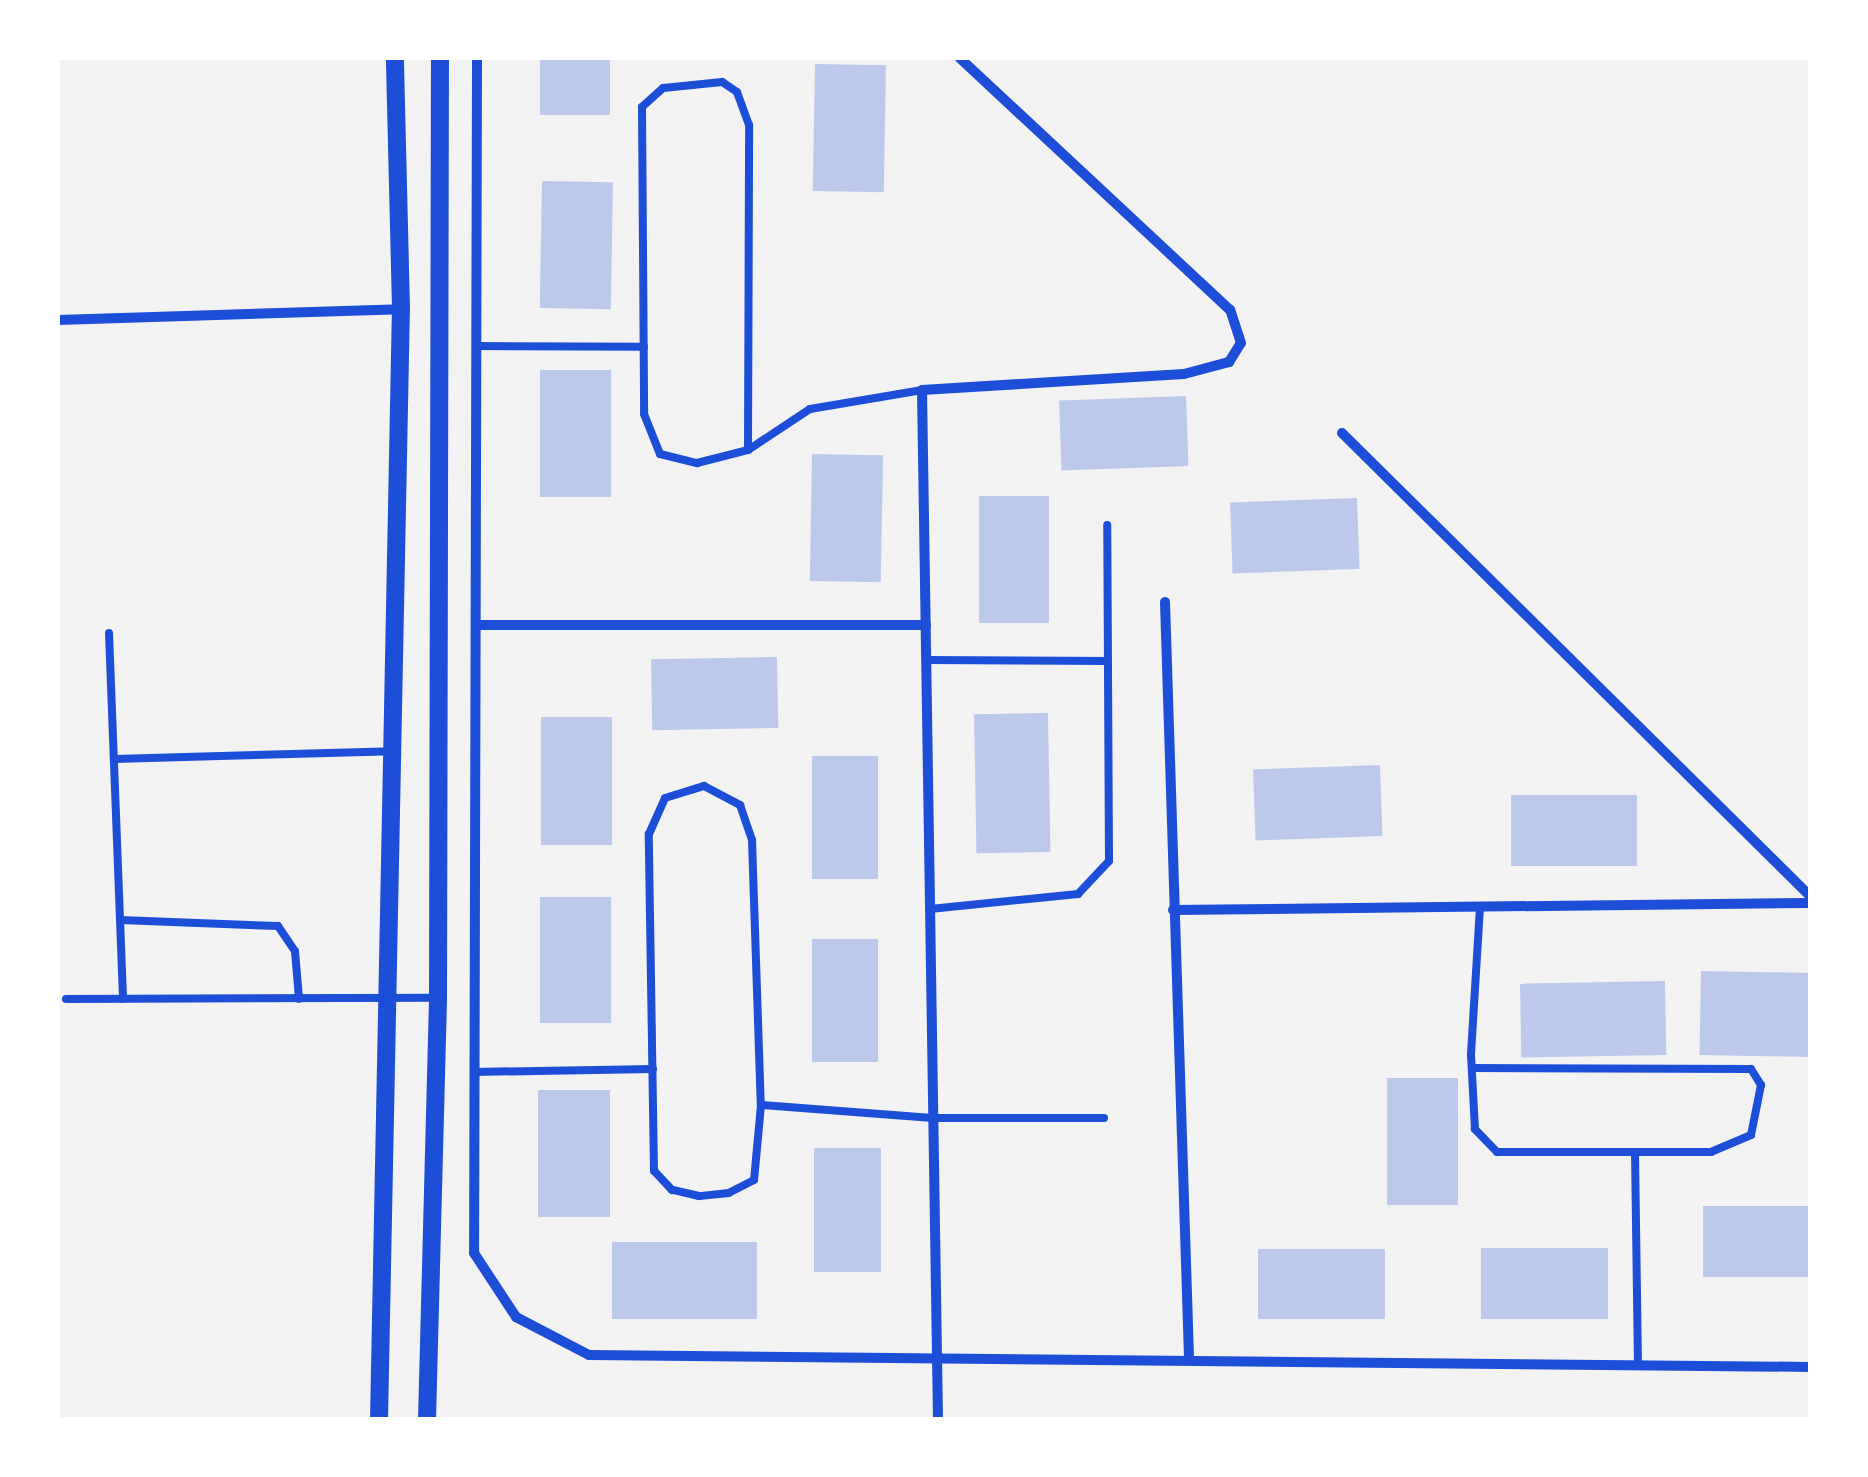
<!DOCTYPE html>
<html>
<head>
<meta charset="utf-8">
<style>
	body { margin:0 }
	#map { position:relative; width:1868px; height:1477px; overflow:hidden; background:#f2f2f2; font-family:Lato,sans-serif }
	div>[style] { position:absolute }
	.building>* { inset:0; background:#bdc9ec; transform-origin:0 0 }
	.service>* { height:8px; margin:-4px; padding:0 4px; transform-origin:4px; border-radius:4px; background:#1d4ed8 }
	.minor>* { height:10px; margin:-5px; padding:0 5px; transform-origin:5px; border-radius:5px; background:#1d4ed8 }
	.tertiary>* { height:18px; margin:-9px; padding:0 9px; transform-origin:9px; border-radius:9px; background:#1d4ed8 }
	span { translate:-50% -50%; white-space:nowrap; text-align:center; line-height:1.15; -webkit-text-stroke:8px #fff; paint-order:stroke }
	.frame { position:absolute; inset:0; border:60px solid #fff; pointer-events:none }
</style>
</head>
<body>
<div id="map">
	<div class="building">
		<div style="left:540px;top:58px;width:70px;height:57px"></div>
		<div style="left:815px;top:64px;width:71px;height:127px;rotate:1deg"></div>
		<div style="left:542px;top:181px;width:71px;height:127px;rotate:1deg"></div>
		<div style="left:540px;top:370px;width:71px;height:127px"></div>
		<div style="left:1186px;top:396px;width:70px;height:127px;rotate:88deg"></div>
		<div style="left:812px;top:454px;width:71px;height:127px;rotate:1deg"></div>
		<div style="left:979px;top:496px;width:70px;height:127px"></div>
		<div style="left:1357px;top:498px;width:71px;height:127px;rotate:88deg"></div>
		<div style="left:777px;top:657px;width:71px;height:126px;rotate:89deg"></div>
		<div style="left:1048px;top:713px;width:139px;height:74px;rotate:89deg"></div>
		<div style="left:612px;top:717px;width:128px;height:71px;rotate:90deg"></div>
		<div style="left:878px;top:756px;width:123px;height:66px;rotate:90deg"></div>
		<div style="left:1380px;top:765px;width:71px;height:127px;rotate:88deg"></div>
		<div style="left:1637px;top:795px;width:71px;height:126px;rotate:90deg"></div>
		<div style="left:540px;top:897px;width:71px;height:126px"></div>
		<div style="left:812px;top:939px;width:66px;height:123px"></div>
		<div style="left:1701px;top:971px;width:109px;height:84px;rotate:1deg"></div>
		<div style="left:1665px;top:981px;width:74px;height:145px;rotate:89deg"></div>
		<div style="left:1387px;top:1078px;width:71px;height:127px"></div>
		<div style="left:538px;top:1090px;width:72px;height:127px"></div>
		<div style="left:881px;top:1148px;width:124px;height:67px;rotate:90deg"></div>
		<div style="left:1810px;top:1206px;width:71px;height:107px;rotate:90deg"></div>
		<div style="left:612px;top:1242px;width:145px;height:77px"></div>
		<div style="left:1481px;top:1248px;width:127px;height:71px"></div>
		<div style="left:1258px;top:1249px;width:127px;height:70px"></div>
	</div>
	<div class="service">
		<div style="left:477px;top:346px;width:167px;rotate:0.3deg"></div>
		<div style="left:748px;top:450px;width:325px;rotate:-89.8deg"></div>
		<div style="left:749px;top:125px;width:35px;rotate:-110deg"></div>
		<div style="left:737px;top:92px;width:18px;rotate:-146deg"></div>
		<div style="left:722px;top:82px;width:59px;rotate:174.2deg"></div>
		<div style="left:663px;top:88px;width:28px;rotate:138deg"></div>
		<div style="left:642px;top:107px;width:307px;rotate:89.6deg"></div>
		<div style="left:644px;top:414px;width:43px;rotate:68.2deg"></div>
		<div style="left:660px;top:454px;width:38px;rotate:14deg"></div>
		<div style="left:697px;top:463px;width:53px;rotate:-14.3deg"></div>
		<div style="left:748px;top:450px;width:74px;rotate:-33.5deg"></div>
		<div style="left:810px;top:409px;width:114px;rotate:-9.6deg"></div>
		<div style="left:109px;top:633px;width:366px;rotate:87.8deg"></div>
		<div style="left:926px;top:660px;width:182px;rotate:0.3deg"></div>
		<div style="left:114px;top:759px;width:279px;rotate:-1.6deg"></div>
		<div style="left:704px;top:786px;width:41px;rotate:27.8deg"></div>
		<div style="left:740px;top:805px;width:37px;rotate:71deg"></div>
		<div style="left:752px;top:840px;width:265px;rotate:88.1deg"></div>
		<div style="left:761px;top:1105px;width:75px;rotate:95.3deg"></div>
		<div style="left:754px;top:1180px;width:28px;rotate:153deg"></div>
		<div style="left:729px;top:1193px;width:30px;rotate:174deg"></div>
		<div style="left:699px;top:1196px;width:28px;rotate:-167deg"></div>
		<div style="left:672px;top:1190px;width:26px;rotate:-133deg"></div>
		<div style="left:654px;top:1171px;width:337px;rotate:-90.9deg"></div>
		<div style="left:649px;top:834px;width:39px;rotate:-66deg"></div>
		<div style="left:665px;top:798px;width:41px;rotate:-17.1deg"></div>
		<div style="left:930px;top:909px;width:149px;rotate:-5.8deg"></div>
		<div style="left:1078px;top:894px;width:45px;rotate:-46.8deg"></div>
		<div style="left:1109px;top:861px;width:336px;rotate:-90.3deg"></div>
		<div style="left:120px;top:920px;width:158px;rotate:2.2deg"></div>
		<div style="left:278px;top:926px;width:30px;rotate:56deg"></div>
		<div style="left:295px;top:951px;width:48px;rotate:85.2deg"></div>
		<div style="left:66px;top:999px;width:372px;rotate:-0.2deg"></div>
		<div style="left:1472px;top:1068px;width:279px;rotate:0.2deg"></div>
		<div style="left:1751px;top:1069px;width:19px;rotate:58deg"></div>
		<div style="left:1761px;top:1085px;width:51px;rotate:101.3deg"></div>
		<div style="left:1751px;top:1135px;width:43px;rotate:157deg"></div>
		<div style="left:1711px;top:1152px;width:214px;rotate:180deg"></div>
		<div style="left:1497px;top:1152px;width:32px;rotate:-134deg"></div>
		<div style="left:1475px;top:1129px;width:75px;rotate:-93.1deg"></div>
		<div style="left:1471px;top:1054px;width:147px;rotate:-86.5deg"></div>
		<div style="left:474px;top:1072px;width:179px;rotate:-1deg"></div>
		<div style="left:761px;top:1105px;width:172px;rotate:4.3deg"></div>
		<div style="left:933px;top:1118px;width:171px"></div>
		<div style="left:1635px;top:1152px;width:213px;rotate:89.2deg"></div>
	</div>
	<div class="minor">
		<div style="left:477px;top:58px;width:1195px;rotate:90.14deg"></div>
		<div style="left:474px;top:1253px;width:77px;rotate:56.7deg"></div>
		<div style="left:516px;top:1317px;width:82px;rotate:27.5deg"></div>
		<div style="left:589px;top:1355px;width:1221px;rotate:0.56deg"></div>
		<div style="left:58px;top:320px;width:343px;rotate:-1.8deg"></div>
		<div style="left:1342px;top:433px;width:658px;rotate:44.69deg"></div>
		<div style="left:1165px;top:602px;width:757px;rotate:88.18deg"></div>
		<div style="left:476px;top:625px;width:450px"></div>
		<div style="left:1173px;top:910px;width:637px;rotate:-0.63deg"></div>
		<div style="left:938px;top:1420px;width:1030px;rotate:-90.89deg"></div>
		<div style="left:922px;top:390px;width:262px;rotate:-3.5deg"></div>
		<div style="left:1184px;top:374px;width:47px;rotate:-14.9deg"></div>
		<div style="left:1229px;top:362px;width:22px;rotate:-58deg"></div>
		<div style="left:1241px;top:343px;width:35px;rotate:-108deg"></div>
		<div style="left:1230px;top:310px;width:369px;rotate:-137deg"></div>
	</div>
	<div class="tertiary">
		<div style="left:379px;top:1420px;width:1111px;rotate:-88.87deg"></div>
		<div style="left:401px;top:309px;width:251px;rotate:-91.4deg"></div>
		<div style="left:427px;top:1420px;width:422px;rotate:-88.5deg"></div>
		<div style="left:438px;top:998px;width:940px;rotate:-89.88deg"></div>
	</div>
	<div class="frame"></div>
</div>
</body>
</html>
